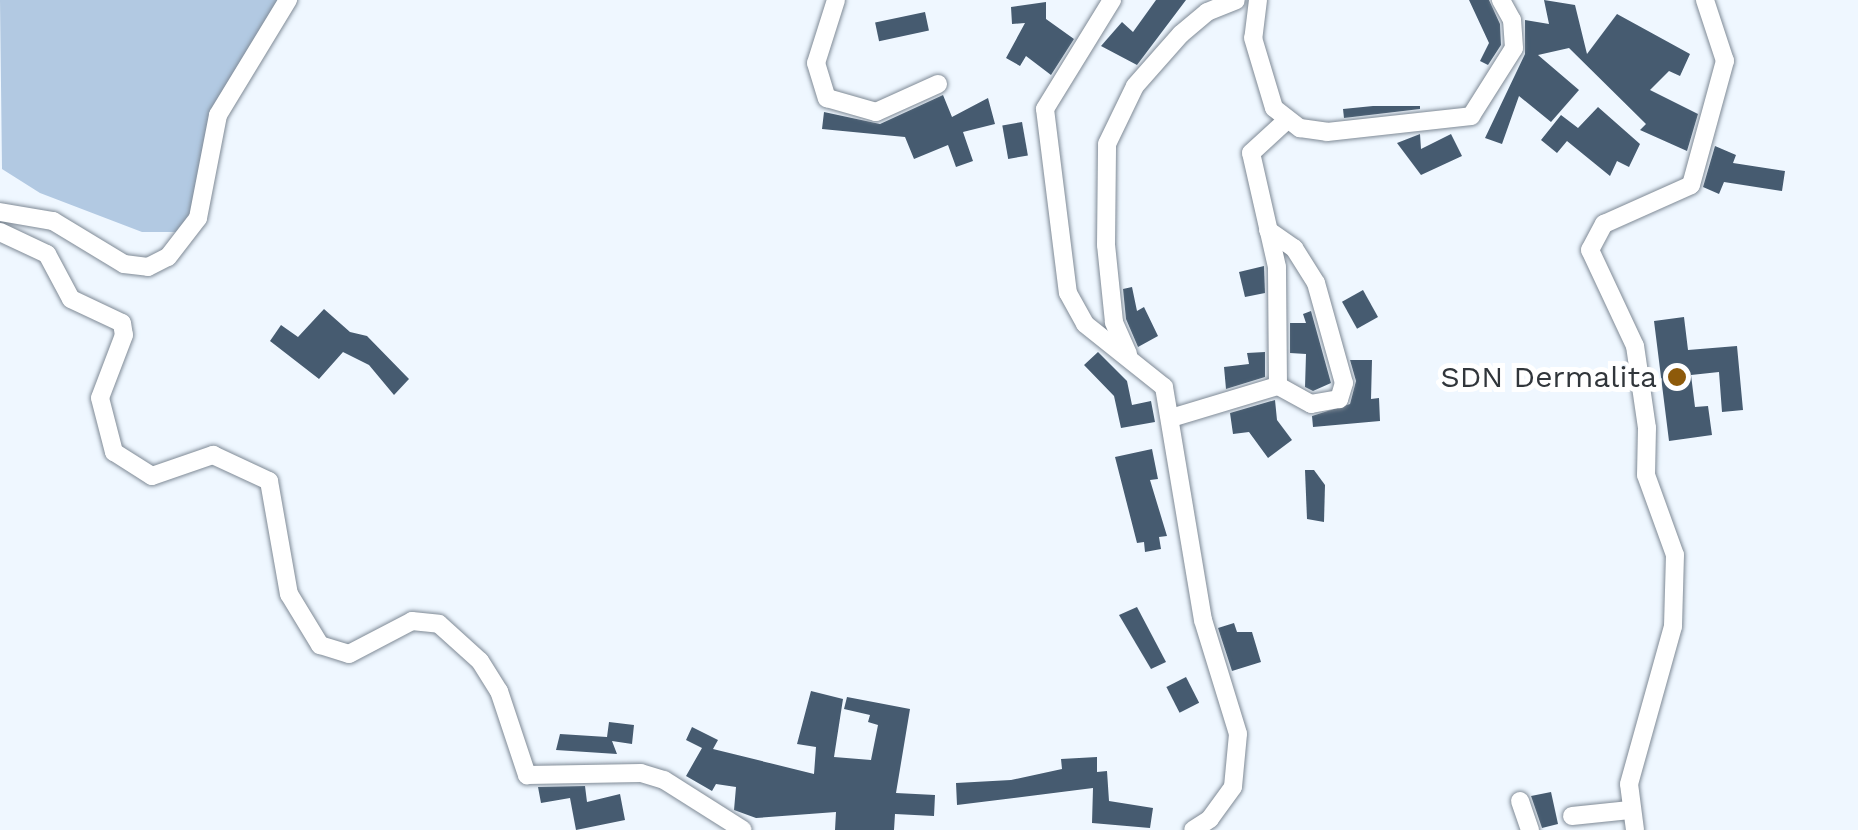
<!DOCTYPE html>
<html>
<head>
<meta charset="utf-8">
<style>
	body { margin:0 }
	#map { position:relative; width:1858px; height:830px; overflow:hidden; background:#eff7ff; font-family:"Work Sans",sans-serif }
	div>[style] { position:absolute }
	.forest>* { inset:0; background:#b2c9e2 }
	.building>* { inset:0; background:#465b70; transform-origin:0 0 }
	.roads { filter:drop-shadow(0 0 2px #7f8a96) drop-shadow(0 0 2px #7f8a96) }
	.minor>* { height:18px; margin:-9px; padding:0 9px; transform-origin:9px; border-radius:9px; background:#fff }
	.dots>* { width:28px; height:28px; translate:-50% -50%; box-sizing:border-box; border:5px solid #fff; border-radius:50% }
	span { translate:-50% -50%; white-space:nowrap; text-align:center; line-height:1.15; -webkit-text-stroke:10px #fff; paint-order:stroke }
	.poi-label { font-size:30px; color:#31363b }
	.right { translate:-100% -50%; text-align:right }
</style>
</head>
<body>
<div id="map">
	<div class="forest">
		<div style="clip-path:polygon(0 0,282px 0,227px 90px,196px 210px,177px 232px,142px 232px,40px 193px,2px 169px)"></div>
	</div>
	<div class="building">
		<div style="clip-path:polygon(1156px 0,1186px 0,1137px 65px,1101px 46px,1122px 22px,1133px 32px)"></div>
		<div style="clip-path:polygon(1469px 0,1489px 0,1500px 24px,1501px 45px,1488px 65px,1480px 61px,1489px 43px)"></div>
		<div style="clip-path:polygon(1544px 0,1575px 5px,1587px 54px,1617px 14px,1690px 54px,1680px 76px,1669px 71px,1650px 90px,1698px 114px,1687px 151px,1640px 130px,1646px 124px,1569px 48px,1538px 55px,1579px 90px,1551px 122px,1519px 96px,1502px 144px,1485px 138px,1525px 54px,1525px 20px,1549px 24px)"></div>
		<div style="clip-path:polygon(1046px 2px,1046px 19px,1074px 39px,1051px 75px,1026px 56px,1020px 66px,1006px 58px,1025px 23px,1012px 24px,1011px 7px)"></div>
		<div style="left:925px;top:12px;width:19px;height:51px;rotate:78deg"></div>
		<div style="clip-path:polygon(943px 95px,952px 117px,988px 98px,995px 124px,963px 132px,973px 161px,956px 167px,948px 145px,914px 159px,905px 137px,822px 129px,824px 112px,880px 124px)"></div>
		<div style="clip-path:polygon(1373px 106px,1420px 106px,1420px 109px,1344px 118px,1343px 109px)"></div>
		<div style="clip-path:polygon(1598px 107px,1640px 144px,1629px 167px,1617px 161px,1610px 176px,1567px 141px,1557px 153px,1541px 140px,1561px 115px,1578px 128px)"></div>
		<div style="left:1022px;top:122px;width:34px;height:20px;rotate:80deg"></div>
		<div style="clip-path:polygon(1420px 134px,1421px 149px,1451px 134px,1462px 156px,1421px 175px,1397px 143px)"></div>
		<div style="clip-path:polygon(1715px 146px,1736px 155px,1733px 163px,1785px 171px,1782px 191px,1724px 182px,1719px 194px,1703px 187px)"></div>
		<div style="clip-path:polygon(1264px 266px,1265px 293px,1245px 297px,1239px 272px)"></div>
		<div style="clip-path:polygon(1132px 287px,1137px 311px,1144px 307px,1158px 336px,1138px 347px,1126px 319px,1123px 289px)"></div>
		<div style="left:1363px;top:290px;width:31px;height:24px;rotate:61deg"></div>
		<div style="clip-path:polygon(324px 309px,350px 332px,367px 336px,409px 379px,394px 395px,369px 365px,343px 352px,319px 379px,270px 341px,281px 325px,298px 337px)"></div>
		<div style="clip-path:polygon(1311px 311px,1331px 383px,1313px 391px,1305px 387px,1306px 354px,1290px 353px,1290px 323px,1306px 323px,1303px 314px)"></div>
		<div style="clip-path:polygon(1684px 317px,1688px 350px,1737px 346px,1743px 410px,1722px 412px,1719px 372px,1691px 375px,1695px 407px,1708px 406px,1712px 435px,1669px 441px,1654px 321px)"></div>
		<div style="clip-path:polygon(1098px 352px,1127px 381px,1132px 405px,1151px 401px,1155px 422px,1121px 428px,1114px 396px,1084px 365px)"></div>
		<div style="clip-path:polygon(1265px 352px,1265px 377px,1226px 389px,1224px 367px,1249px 364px,1247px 353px)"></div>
		<div style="clip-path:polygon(1350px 360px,1372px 360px,1371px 399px,1379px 398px,1380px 421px,1313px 427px,1312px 416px,1350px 404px,1356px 381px)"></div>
		<div style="clip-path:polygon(1275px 400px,1277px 420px,1292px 440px,1268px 458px,1249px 432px,1233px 434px,1230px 413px)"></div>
		<div style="clip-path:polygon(1152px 449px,1158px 479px,1150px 480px,1167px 536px,1159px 537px,1161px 549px,1145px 552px,1144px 542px,1137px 543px,1115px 457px)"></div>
		<div style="clip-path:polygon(1305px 470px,1314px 470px,1325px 485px,1324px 522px,1307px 519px)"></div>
		<div style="clip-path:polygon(1137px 607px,1166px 662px,1151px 669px,1119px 615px)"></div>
		<div style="clip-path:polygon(1234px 623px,1237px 632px,1252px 632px,1261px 662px,1232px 671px,1218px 628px)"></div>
		<div style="left:1186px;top:677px;width:29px;height:22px;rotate:63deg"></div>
		<div style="clip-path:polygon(811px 691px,843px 699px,834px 757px,871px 760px,878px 725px,868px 722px,870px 715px,844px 709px,847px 697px,910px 709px,896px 793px,935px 795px,934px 816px,895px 814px,894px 830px,835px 830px,836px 812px,756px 818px,734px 810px,736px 787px,716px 784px,712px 791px,686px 776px,702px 748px,686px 740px,692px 727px,718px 740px,713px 749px,814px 774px,816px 747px,797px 744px)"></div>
		<div style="clip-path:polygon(609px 722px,634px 725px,632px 744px,612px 741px,617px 754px,556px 750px,560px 734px,607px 737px)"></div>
		<div style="clip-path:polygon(1097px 757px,1097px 772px,1107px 771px,1109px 801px,1153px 808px,1150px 828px,1092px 823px,1093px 788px,957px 805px,956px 783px,1011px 780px,1062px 769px,1061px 759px)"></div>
		<div style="clip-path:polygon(585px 786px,587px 802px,620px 794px,625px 820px,576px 830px,570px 798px,541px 803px,538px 787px)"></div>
		<div style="clip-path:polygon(1551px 792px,1558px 824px,1542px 828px,1531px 796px)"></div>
	</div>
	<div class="roads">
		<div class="minor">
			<div style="left:836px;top:0;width:66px;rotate:107.6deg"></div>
			<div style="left:816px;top:63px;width:37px;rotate:73deg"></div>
			<div style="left:827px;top:98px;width:51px;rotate:15.9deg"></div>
			<div style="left:876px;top:112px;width:68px;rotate:-24.3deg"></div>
			<div style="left:1112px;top:0;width:128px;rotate:121.6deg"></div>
			<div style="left:1045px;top:109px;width:185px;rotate:82.9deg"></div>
			<div style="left:1068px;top:293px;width:35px;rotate:61deg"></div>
			<div style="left:1085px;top:324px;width:101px;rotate:38.6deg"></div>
			<div style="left:1164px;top:387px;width:236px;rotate:80.5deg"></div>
			<div style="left:1203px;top:620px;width:119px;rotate:72.9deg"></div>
			<div style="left:1238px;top:734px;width:53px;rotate:95.4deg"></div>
			<div style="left:1233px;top:787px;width:39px;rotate:126deg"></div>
			<div style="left:1210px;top:819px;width:20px;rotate:147deg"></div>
			<div style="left:1258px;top:0;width:38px;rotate:97deg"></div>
			<div style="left:1253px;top:38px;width:73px;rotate:73.3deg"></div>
			<div style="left:1274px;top:108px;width:33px;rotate:38deg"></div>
			<div style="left:1300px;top:128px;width:27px;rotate:8deg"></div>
			<div style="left:1327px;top:132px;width:145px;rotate:-6.3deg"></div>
			<div style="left:1471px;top:116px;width:80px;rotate:-57.7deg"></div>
			<div style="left:1514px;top:48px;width:28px;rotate:-94deg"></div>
			<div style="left:1512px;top:20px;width:23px;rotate:-119deg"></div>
			<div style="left:0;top:212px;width:54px;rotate:9.6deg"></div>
			<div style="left:53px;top:221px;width:83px;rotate:31.2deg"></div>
			<div style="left:124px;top:264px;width:24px;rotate:7deg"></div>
			<div style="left:148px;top:267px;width:22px;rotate:-27deg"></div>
			<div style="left:168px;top:257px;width:49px;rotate:-52.4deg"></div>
			<div style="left:198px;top:218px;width:105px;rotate:-79deg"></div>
			<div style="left:218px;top:115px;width:135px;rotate:-58.7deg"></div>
			<div style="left:1268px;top:230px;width:32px;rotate:35deg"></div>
			<div style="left:1294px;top:248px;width:41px;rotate:57.8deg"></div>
			<div style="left:1316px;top:283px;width:104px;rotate:74.4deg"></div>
			<div style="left:1344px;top:383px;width:17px;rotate:107deg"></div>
			<div style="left:1339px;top:399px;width:28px;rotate:170deg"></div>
			<div style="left:1311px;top:404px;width:38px;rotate:-151deg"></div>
			<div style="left:0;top:232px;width:52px;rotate:25.1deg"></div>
			<div style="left:47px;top:254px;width:51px;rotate:61.9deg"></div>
			<div style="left:71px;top:299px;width:56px;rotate:25.2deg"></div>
			<div style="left:122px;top:323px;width:12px;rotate:81deg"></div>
			<div style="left:124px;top:335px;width:67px;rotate:110.9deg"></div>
			<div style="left:100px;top:398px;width:56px;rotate:75.5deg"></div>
			<div style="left:114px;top:452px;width:45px;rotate:32.3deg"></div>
			<div style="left:152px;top:476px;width:65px;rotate:-19deg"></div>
			<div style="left:213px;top:455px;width:62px;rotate:24.9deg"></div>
			<div style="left:269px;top:481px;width:115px;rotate:80deg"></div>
			<div style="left:289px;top:594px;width:60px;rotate:58.7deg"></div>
			<div style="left:320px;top:645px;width:30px;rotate:17deg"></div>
			<div style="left:349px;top:654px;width:71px;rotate:-27.6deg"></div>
			<div style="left:412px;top:621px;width:27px;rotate:6deg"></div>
			<div style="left:439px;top:624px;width:55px;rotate:42.1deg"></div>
			<div style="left:480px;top:661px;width:36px;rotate:58deg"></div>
			<div style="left:499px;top:691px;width:89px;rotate:71.6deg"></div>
			<div style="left:527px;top:775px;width:114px;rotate:-1deg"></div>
			<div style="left:641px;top:773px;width:24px;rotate:17deg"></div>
			<div style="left:664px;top:780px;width:93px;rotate:32.3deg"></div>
			<div style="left:1128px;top:354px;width:35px;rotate:-114deg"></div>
			<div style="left:1114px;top:322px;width:77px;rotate:-95.9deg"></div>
			<div style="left:1106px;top:245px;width:101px;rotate:-89.4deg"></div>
			<div style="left:1107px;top:144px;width:64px;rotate:-64.2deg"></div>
			<div style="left:1135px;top:86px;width:69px;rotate:-48.5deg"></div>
			<div style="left:1181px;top:34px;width:34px;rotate:-40deg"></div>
			<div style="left:1207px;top:12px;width:31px;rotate:-22deg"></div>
			<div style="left:1171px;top:418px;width:112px;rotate:-16.7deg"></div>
			<div style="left:1278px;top:386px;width:119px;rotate:-90.5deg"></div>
			<div style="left:1277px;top:267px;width:117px;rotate:-102.8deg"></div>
			<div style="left:1251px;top:153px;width:49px;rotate:-42.5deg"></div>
			<div style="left:1520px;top:801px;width:31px;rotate:71deg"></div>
			<div style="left:1572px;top:816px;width:58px;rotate:-5.9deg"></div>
			<div style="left:1635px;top:830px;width:46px;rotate:-97.4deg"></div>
			<div style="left:1629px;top:784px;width:164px;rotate:-74.4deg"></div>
			<div style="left:1673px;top:626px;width:71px;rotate:-88.4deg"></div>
			<div style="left:1675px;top:555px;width:85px;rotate:-109.9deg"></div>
			<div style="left:1646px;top:475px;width:47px;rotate:-88.8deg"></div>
			<div style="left:1647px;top:428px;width:83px;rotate:-98.3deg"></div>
			<div style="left:1635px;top:346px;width:106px;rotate:-115.1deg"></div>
			<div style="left:1590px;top:250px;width:30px;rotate:-62deg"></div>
			<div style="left:1604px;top:224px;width:95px;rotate:-24.1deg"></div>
			<div style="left:1691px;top:185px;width:129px;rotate:-74.7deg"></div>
			<div style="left:1725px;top:61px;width:64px;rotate:-108.2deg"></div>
		</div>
	</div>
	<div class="dots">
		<div style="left:1677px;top:377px;background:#8e5a0a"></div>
	</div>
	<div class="poi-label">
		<span class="right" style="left:1657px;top:377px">SDN Dermalita</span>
	</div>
</div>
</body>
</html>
